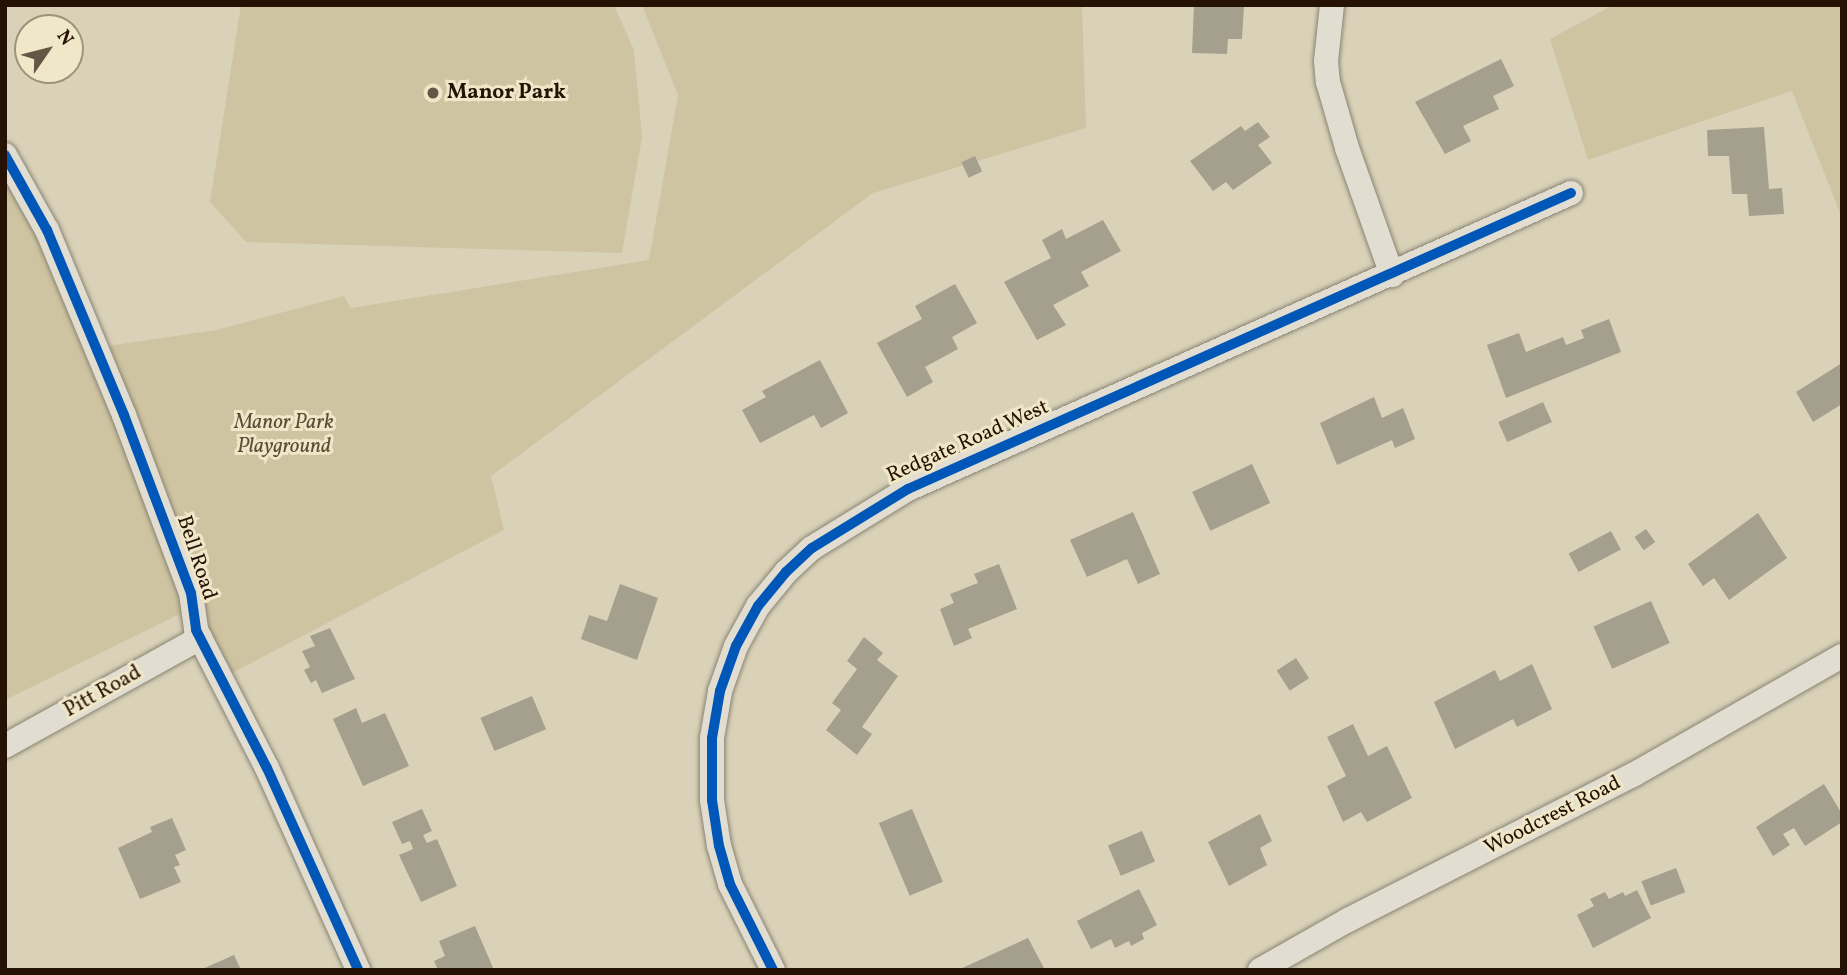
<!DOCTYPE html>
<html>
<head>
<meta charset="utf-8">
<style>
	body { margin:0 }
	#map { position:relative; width:1847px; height:975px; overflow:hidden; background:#d9d2b8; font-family:Vollkorn,serif }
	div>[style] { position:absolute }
	.green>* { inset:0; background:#cfc4a1 }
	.building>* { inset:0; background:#a59f8d; transform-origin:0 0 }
	.roads { filter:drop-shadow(0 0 2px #8a8373) drop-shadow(0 0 2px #8a8373) }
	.minor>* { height:24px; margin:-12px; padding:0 12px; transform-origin:12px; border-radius:12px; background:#e1ded1 }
	.cycleway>* { height:10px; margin:-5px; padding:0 5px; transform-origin:5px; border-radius:5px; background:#0057b8 }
	.dots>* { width:19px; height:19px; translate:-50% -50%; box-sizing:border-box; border:4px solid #efe7c8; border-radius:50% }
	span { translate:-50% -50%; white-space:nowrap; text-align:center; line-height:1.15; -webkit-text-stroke:6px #efe7c8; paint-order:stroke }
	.poi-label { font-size:21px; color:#251205; font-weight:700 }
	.left { translate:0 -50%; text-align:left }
	.park-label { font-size:21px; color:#5d4c35; font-style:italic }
	.street-label { font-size:21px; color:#251205 }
	.frame { position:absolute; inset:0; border:7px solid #251205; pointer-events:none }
	.north { position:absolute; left:14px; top:14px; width:70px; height:70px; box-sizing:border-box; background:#efe7c8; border:2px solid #9e927a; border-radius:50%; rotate:55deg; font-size:19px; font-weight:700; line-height:28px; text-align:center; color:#251205 }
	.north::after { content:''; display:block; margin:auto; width:24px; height:32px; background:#645544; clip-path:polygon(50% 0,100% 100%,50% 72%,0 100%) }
</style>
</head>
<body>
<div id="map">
	<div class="green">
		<div style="clip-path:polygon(241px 5px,614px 5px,634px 50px,642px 137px,622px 253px,246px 242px,210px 202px)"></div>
		<div style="clip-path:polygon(642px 5px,1082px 5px,1086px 128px,873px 193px,491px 476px,504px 530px,219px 680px,184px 612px,5px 700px,5px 172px,106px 365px,115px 361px,108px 346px,216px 330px,344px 296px,351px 308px,649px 260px,678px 95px)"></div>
		<div style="clip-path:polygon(1613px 5px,1842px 5px,1842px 218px,1792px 91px,1588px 160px,1550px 39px)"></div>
	</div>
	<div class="building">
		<div style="clip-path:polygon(1194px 5px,1244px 5px,1242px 39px,1228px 39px,1227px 54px,1192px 53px)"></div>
		<div style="clip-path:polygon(1501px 59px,1514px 86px,1493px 96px,1499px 109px,1463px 126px,1471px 141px,1445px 154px,1415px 102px)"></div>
		<div style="clip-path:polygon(1258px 122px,1270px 137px,1258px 145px,1272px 163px,1233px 190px,1226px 182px,1213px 191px,1190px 161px,1241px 126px,1245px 131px)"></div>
		<div style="clip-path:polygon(1764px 127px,1769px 189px,1782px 188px,1784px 214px,1749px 216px,1747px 194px,1732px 194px,1729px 156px,1708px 156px,1707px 130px)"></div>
		<div style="left:975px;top:156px;width:17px;height:15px;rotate:65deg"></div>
		<div style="clip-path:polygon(1103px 220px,1121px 251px,1081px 272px,1089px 286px,1053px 305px,1066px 325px,1037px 340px,1004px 282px,1051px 258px,1042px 240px,1062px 229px,1066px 239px)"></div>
		<div style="clip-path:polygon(955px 284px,977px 323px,952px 337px,958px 349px,925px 367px,933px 382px,907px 397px,877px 343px,922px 319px,915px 306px)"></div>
		<div style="clip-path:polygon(1609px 319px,1621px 352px,1506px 398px,1487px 345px,1519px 333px,1526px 352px,1563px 337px,1566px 345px,1584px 338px,1581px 330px)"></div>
		<div style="clip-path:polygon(820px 360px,848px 413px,821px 428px,814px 415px,760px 443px,742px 410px,766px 397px,762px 391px)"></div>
		<div style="clip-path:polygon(1842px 363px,1842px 404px,1813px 422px,1796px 392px)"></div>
		<div style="clip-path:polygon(1374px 397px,1382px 418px,1403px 408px,1415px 439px,1395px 448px,1392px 440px,1337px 465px,1320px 423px)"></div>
		<div style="left:1543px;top:402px;width:22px;height:49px;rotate:66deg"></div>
		<div style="left:1252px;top:464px;width:43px;height:66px;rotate:65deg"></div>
		<div style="clip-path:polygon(1133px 512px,1160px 574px,1138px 584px,1127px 559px,1087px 577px,1070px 540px)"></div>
		<div style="clip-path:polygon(1758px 513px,1787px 558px,1729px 600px,1714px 578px,1703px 586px,1688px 564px)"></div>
		<div style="left:1646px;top:529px;width:16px;height:14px;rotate:55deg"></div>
		<div style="left:1611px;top:531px;width:21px;height:48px;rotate:62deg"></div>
		<div style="clip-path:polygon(999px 564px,1017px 609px,968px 629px,972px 638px,954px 646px,940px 609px,954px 603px,950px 594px,978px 583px,974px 574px)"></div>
		<div style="clip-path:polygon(620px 584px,658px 598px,637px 660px,581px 639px,589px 615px,607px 621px)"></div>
		<div style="left:1651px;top:601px;width:46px;height:63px;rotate:66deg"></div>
		<div style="clip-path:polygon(330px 628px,355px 679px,322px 693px,316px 680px,311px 683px,304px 670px,310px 667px,302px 651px,315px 646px,310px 636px)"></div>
		<div style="clip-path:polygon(864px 637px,883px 653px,877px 660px,898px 676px,862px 727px,872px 734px,857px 755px,826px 730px,841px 710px,832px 703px,857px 669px,847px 661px)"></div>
		<div style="left:1296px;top:658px;width:24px;height:23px;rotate:57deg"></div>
		<div style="clip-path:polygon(1532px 664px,1552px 709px,1517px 727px,1513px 719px,1455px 749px,1434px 702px,1495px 670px,1500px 681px)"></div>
		<div style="left:532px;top:696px;width:36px;height:56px;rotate:67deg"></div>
		<div style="clip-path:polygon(356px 708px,362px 723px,385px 713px,409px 766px,363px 786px,333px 719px)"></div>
		<div style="clip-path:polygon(1353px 724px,1368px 756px,1387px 746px,1412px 798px,1367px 822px,1361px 812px,1343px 822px,1327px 786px,1346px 776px,1327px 737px)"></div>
		<div style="clip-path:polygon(1824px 784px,1842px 814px,1842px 822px,1805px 846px,1794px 828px,1783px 834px,1790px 845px,1773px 856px,1756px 827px)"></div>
		<div style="clip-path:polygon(422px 809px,432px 831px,423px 835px,427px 843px,437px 839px,457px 886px,421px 902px,399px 855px,413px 849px,410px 841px,402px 844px,392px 822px)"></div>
		<div style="left:912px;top:809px;width:79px;height:36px;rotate:67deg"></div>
		<div style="clip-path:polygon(1260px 814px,1272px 841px,1260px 848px,1267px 865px,1229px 886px,1208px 842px)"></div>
		<div style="clip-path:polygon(172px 818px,186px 850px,175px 855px,180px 865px,174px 867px,181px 882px,140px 899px,118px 848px,152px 832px,150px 827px)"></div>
		<div style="left:1142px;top:831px;width:33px;height:37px;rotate:67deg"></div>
		<div style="left:1676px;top:868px;width:26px;height:37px;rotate:69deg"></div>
		<div style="clip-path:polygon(1139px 889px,1157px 925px,1142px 933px,1144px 939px,1131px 946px,1129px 941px,1115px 948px,1111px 939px,1091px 949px,1077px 921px)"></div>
		<div style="clip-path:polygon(1637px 890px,1651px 918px,1593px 948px,1577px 915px,1594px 906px,1590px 899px,1605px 892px,1609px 899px,1623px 892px,1625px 896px)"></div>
		<div style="clip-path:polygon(475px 926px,494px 970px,438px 970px,434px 961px,445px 956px,439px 941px)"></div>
		<div style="clip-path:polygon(1028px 938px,1045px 970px,958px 970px)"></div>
		<div style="clip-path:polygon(234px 955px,241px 970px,200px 970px)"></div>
	</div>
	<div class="roads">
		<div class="minor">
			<div style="left:1332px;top:5px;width:56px;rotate:96.1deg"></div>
			<div style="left:1326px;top:61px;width:21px;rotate:85deg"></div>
			<div style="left:1328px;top:82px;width:69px;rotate:73.9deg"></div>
			<div style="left:1347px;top:148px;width:135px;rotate:70.5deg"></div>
			<div style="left:5px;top:155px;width:86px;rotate:60.8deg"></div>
			<div style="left:47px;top:230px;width:200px;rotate:67.4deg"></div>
			<div style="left:124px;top:415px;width:190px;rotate:69.4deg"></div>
			<div style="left:191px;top:593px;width:37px;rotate:82deg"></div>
			<div style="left:196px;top:630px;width:155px;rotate:62.8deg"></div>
			<div style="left:267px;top:768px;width:222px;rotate:65.7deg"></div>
			<div style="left:5px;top:746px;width:223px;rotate:-29deg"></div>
			<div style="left:773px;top:970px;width:96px;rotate:-116.6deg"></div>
			<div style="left:730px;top:884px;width:40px;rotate:-106deg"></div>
			<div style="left:719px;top:846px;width:47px;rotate:-98.7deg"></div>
			<div style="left:712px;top:800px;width:62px;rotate:-90deg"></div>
			<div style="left:712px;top:738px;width:48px;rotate:-80.3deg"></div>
			<div style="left:720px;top:691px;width:48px;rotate:-70.4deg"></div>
			<div style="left:736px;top:646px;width:46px;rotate:-61.2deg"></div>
			<div style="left:758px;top:606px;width:44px;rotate:-50.5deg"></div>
			<div style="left:786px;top:572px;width:35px;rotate:-43deg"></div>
			<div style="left:812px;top:548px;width:113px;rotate:-31.6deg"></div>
			<div style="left:908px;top:489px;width:726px;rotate:-24.06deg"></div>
			<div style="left:1260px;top:970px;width:101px;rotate:-29.6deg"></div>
			<div style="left:1348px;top:920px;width:320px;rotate:-27deg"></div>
			<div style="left:1633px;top:775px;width:241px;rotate:-29.7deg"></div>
		</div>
	</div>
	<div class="cycleway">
		<div style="left:5px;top:155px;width:86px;rotate:60.8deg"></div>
		<div style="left:47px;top:230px;width:200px;rotate:67.4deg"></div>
		<div style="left:124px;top:415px;width:190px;rotate:69.4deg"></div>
		<div style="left:191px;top:593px;width:37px;rotate:82deg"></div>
		<div style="left:196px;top:630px;width:155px;rotate:62.8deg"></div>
		<div style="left:267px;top:768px;width:222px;rotate:65.7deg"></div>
		<div style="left:773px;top:970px;width:96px;rotate:-116.6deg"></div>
		<div style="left:730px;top:884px;width:40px;rotate:-106deg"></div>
		<div style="left:719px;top:846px;width:47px;rotate:-98.7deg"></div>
		<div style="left:712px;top:800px;width:62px;rotate:-90deg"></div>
		<div style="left:712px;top:738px;width:48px;rotate:-80.3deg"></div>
		<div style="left:720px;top:691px;width:48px;rotate:-70.4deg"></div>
		<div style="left:736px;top:646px;width:46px;rotate:-61.2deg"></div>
		<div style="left:758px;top:606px;width:44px;rotate:-50.5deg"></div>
		<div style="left:786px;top:572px;width:35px;rotate:-43deg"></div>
		<div style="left:812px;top:548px;width:113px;rotate:-31.6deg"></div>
		<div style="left:908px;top:489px;width:726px;rotate:-24.06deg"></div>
	</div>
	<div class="dots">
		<div style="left:433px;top:93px;background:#645544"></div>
	</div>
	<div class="poi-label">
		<span class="left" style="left:447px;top:93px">Manor Park</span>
	</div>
	<div class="park-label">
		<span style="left:284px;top:435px">Manor Park<br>Playground</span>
	</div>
	<div class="street-label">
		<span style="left:968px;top:442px;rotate:-24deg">Redgate Road West</span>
		<span style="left:196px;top:558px;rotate:72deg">Bell Road</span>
		<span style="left:103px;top:692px;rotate:-29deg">Pitt Road</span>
		<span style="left:1553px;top:816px;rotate:-27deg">Woodcrest Road</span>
	</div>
	<div class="frame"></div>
	<div class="north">N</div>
</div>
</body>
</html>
